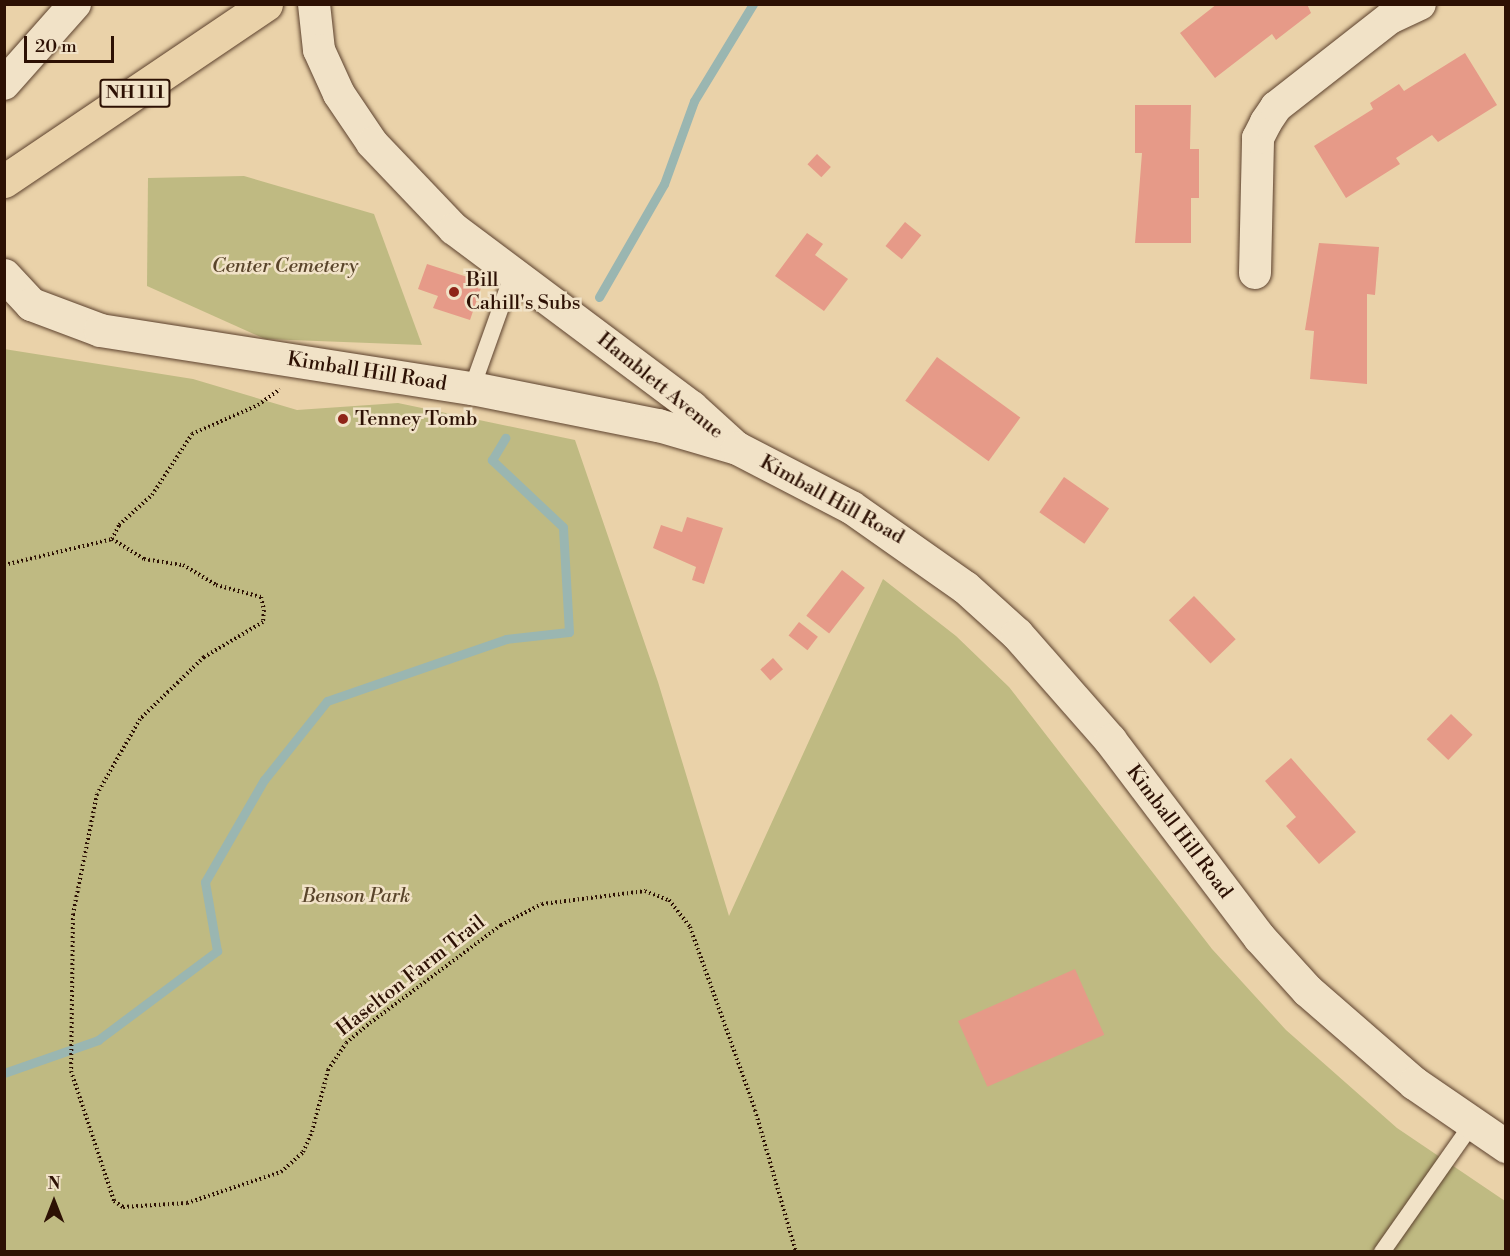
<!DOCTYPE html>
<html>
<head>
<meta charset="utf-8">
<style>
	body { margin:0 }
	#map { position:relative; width:1510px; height:1256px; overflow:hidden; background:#ead2a9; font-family:"Libre Bodoni",serif }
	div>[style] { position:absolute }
	.green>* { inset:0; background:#bfba82 }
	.stream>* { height:9px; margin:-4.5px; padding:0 4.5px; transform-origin:4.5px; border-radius:4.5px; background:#9ab6b1 }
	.building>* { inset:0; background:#e69a88; transform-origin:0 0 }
	.path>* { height:4px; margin-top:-2px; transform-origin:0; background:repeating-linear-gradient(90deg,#2d1104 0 1.5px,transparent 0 4.5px) }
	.roads { filter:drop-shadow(0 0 2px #5c412d) drop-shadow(0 0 2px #5c412d) }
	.service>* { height:16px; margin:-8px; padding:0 8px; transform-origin:8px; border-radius:8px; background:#f1e2c7 }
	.minor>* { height:32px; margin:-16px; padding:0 16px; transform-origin:16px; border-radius:16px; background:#f1e2c7 }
	.tertiary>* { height:33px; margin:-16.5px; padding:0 16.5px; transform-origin:16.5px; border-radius:16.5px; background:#f1e2c7 }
	.primary>* { height:33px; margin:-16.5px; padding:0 16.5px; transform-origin:16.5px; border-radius:16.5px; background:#ead2a9 }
	.dots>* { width:16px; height:16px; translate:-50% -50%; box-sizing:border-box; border:3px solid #f1e2c7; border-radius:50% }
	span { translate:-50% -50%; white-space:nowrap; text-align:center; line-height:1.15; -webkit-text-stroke:5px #f1e2c7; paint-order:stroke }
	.shield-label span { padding:2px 4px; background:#f1e2c7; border:2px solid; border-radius:4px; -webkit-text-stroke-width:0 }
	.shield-label { font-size:18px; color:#2d1104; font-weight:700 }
	.park-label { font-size:20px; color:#59442a; font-style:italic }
	.poi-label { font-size:20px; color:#2d1104 }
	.left { translate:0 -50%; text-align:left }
	.street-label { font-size:20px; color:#2d1104 }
	.frame { position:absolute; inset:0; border:6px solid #2d1104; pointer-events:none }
	.north { position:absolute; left:24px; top:1172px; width:60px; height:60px; -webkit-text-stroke:4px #f1e2c7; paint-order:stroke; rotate:0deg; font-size:16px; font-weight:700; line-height:24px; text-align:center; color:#2d1104 }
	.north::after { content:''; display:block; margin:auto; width:21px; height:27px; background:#2d1104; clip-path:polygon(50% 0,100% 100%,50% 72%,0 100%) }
	.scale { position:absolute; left:24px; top:36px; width:90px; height:27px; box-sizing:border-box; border:3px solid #2d1104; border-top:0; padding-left:8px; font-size:18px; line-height:21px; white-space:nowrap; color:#2d1104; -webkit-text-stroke:4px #f1e2c7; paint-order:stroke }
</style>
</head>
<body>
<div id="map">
	<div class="green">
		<div style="clip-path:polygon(244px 176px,374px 214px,422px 345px,265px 339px,147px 286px,148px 178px)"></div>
		<div style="clip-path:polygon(4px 349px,193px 379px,297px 410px,398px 403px,575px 440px,658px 682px,729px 916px,883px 579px,956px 636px,1009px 687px,1212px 949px,1286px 1030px,1397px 1128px,1505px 1201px,1505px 1251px,5px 1251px)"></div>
	</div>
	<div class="stream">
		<div style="left:599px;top:297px;width:130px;rotate:-60.1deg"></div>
		<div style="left:664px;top:184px;width:88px;rotate:-70.1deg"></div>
		<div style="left:694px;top:101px;width:114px;rotate:-58.7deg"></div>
		<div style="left:4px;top:1073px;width:100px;rotate:-19.3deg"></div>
		<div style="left:98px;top:1040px;width:149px;rotate:-36.8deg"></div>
		<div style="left:217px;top:951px;width:70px;rotate:-99.9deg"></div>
		<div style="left:205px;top:882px;width:118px;rotate:-60deg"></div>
		<div style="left:264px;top:780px;width:101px;rotate:-51.4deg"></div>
		<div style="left:327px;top:701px;width:189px;rotate:-19.1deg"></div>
		<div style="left:506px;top:639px;width:63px;rotate:-6.3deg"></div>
		<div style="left:569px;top:632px;width:105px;rotate:-93.3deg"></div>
		<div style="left:563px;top:527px;width:98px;rotate:-136.7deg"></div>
		<div style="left:492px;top:460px;width:26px;rotate:-59deg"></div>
	</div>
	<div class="building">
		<div style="clip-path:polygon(1217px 4px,1307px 4px,1311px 13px,1276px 40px,1272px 34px,1215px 78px,1180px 33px)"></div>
		<div style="clip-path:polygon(1465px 53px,1497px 105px,1438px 142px,1432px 135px,1396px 158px,1400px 164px,1346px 198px,1314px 146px,1373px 109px,1370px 103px,1399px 84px,1404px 91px)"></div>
		<div style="clip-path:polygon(1135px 105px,1191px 105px,1190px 149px,1199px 149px,1199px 198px,1191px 198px,1191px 243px,1135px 243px,1142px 153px,1135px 153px)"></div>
		<div style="left:817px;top:154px;width:19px;height:14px;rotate:43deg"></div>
		<div style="left:905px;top:222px;width:21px;height:31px;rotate:39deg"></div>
		<div style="clip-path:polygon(807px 233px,823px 244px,815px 255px,848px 279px,824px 311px,775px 276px)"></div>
		<div style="clip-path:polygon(1319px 243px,1379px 247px,1375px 295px,1367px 294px,1367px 384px,1310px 379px,1314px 331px,1305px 330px)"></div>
		<div style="clip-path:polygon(427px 264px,483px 282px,470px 320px,433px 308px,438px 296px,418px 289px)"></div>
		<div style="left:937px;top:357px;width:103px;height:54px;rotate:36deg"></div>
		<div style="left:1064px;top:477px;width:55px;height:43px;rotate:35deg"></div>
		<div style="clip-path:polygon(687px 517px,723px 528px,704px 584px,692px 580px,696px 567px,653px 548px,661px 525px,682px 532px)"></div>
		<div style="left:842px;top:570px;width:29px;height:58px;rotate:38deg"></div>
		<div style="left:1194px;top:596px;width:60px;height:35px;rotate:46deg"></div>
		<div style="left:799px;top:622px;width:24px;height:17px;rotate:38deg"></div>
		<div style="left:773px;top:658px;width:15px;height:17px;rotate:48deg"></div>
		<div style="left:1451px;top:714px;width:30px;height:35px;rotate:44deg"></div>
		<div style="clip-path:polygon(1291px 758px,1356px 832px,1319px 864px,1286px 826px,1296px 817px,1265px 781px)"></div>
		<div style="left:1075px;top:969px;width:72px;height:128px;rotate:66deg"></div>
	</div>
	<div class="path">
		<div style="left:112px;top:539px;width:16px;rotate:-63deg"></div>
		<div style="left:119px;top:525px;width:45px;rotate:-42.3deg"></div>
		<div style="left:152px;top:495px;width:73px;rotate:-56.7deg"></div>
		<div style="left:192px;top:434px;width:72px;rotate:-23.7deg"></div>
		<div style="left:258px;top:405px;width:27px;rotate:-36deg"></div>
		<div style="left:4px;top:565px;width:111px;rotate:-13.5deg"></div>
		<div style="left:112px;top:539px;width:38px;rotate:32deg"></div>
		<div style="left:144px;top:559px;width:39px;rotate:9deg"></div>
		<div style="left:183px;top:565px;width:39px;rotate:31deg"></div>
		<div style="left:216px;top:585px;width:47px;rotate:14.9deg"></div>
		<div style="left:261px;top:597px;width:13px;rotate:77deg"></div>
		<div style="left:264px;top:610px;width:12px;rotate:95deg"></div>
		<div style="left:263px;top:622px;width:69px;rotate:149.3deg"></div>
		<div style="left:204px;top:657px;width:89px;rotate:135.9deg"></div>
		<div style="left:140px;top:719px;width:86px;rotate:119.8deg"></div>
		<div style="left:97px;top:794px;width:122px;rotate:101.3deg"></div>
		<div style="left:73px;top:914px;width:157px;rotate:90.7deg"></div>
		<div style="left:71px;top:1071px;width:137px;rotate:71.7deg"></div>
		<div style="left:114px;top:1201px;width:11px;rotate:34deg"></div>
		<div style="left:123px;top:1207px;width:64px;rotate:-3.6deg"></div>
		<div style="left:187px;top:1203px;width:99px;rotate:-18.3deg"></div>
		<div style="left:281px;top:1172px;width:30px;rotate:-42deg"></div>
		<div style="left:303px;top:1152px;width:22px;rotate:-66deg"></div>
		<div style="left:312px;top:1132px;width:64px;rotate:-75.5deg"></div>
		<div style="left:328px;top:1070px;width:32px;rotate:-56deg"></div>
		<div style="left:346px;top:1043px;width:31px;rotate:-40deg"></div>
		<div style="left:370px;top:1023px;width:164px;rotate:-36.8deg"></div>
		<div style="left:501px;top:925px;width:46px;rotate:-27.1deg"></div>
		<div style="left:542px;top:904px;width:104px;rotate:-7.2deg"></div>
		<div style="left:645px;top:891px;width:26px;rotate:21deg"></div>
		<div style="left:669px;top:900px;width:34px;rotate:52deg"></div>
		<div style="left:690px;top:927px;width:194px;rotate:70.4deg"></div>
		<div style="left:755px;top:1110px;width:148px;rotate:73.9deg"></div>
		<div style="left:517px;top:1252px;width:125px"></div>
	</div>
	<div class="roads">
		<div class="service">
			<div style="left:472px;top:388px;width:124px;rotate:-70.3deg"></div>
			<div style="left:1382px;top:1252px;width:156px;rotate:-54.9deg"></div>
		</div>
		<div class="minor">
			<div style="left:314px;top:4px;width:46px;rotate:83.8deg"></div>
			<div style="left:319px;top:50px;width:48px;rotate:65.6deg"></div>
			<div style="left:339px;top:94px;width:59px;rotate:56deg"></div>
			<div style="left:372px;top:143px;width:119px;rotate:46.4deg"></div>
			<div style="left:454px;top:229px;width:297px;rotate:36.8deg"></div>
			<div style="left:692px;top:407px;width:61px;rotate:42.3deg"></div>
			<div style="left:4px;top:84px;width:107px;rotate:-48.4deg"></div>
			<div style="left:1255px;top:273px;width:135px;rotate:-88.7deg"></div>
			<div style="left:1258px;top:138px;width:18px;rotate:-63deg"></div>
			<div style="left:1266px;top:122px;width:18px;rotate:-56deg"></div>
			<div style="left:1276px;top:107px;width:145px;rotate:-38deg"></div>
			<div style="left:1390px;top:18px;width:33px;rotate:-25deg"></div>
		</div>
		<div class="tertiary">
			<div style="left:4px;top:275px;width:40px;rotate:47deg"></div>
			<div style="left:31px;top:304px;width:74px;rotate:20.6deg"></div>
			<div style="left:100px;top:330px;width:376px;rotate:8.9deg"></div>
			<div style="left:472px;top:388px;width:190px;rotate:11.3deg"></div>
			<div style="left:658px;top:425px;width:82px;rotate:16.2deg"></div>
			<div style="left:737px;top:448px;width:128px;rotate:27.4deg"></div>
			<div style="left:851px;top:507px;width:139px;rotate:35.1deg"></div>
			<div style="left:965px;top:587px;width:70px;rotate:42.1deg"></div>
			<div style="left:1017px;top:634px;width:141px;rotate:48.7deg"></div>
			<div style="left:1110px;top:740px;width:247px;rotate:52.9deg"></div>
			<div style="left:1259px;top:937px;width:72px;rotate:47.8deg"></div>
			<div style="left:1307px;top:990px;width:142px;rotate:41deg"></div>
			<div style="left:1414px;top:1083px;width:112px;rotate:34.4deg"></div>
		</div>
		<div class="primary">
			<div style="left:4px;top:181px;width:316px;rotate:-34deg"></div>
		</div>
	</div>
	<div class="dots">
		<div style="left:454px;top:292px;background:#8f2418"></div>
		<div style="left:343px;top:419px;background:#8f2418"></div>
	</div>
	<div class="shield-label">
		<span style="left:135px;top:93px">NH 111</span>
	</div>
	<div class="park-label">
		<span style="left:285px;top:266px">Center Cemetery</span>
		<span style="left:356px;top:896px">Benson Park</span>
	</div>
	<div class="poi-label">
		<span class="left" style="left:466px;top:292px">Bill<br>Cahill's Subs</span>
		<span class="left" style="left:355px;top:419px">Tenney Tomb</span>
	</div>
	<div class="street-label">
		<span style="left:367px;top:372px;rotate:9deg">Kimball Hill Road</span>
		<span style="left:660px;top:386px;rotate:39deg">Hamblett Avenue</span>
		<span style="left:832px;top:500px;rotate:29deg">Kimball Hill Road</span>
		<span style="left:1179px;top:832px;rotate:53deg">Kimball Hill Road</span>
		<span style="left:411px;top:976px;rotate:-38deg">Haselton Farm Trail</span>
	</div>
	<div class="frame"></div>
	<div class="north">N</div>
	<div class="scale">20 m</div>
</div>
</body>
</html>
